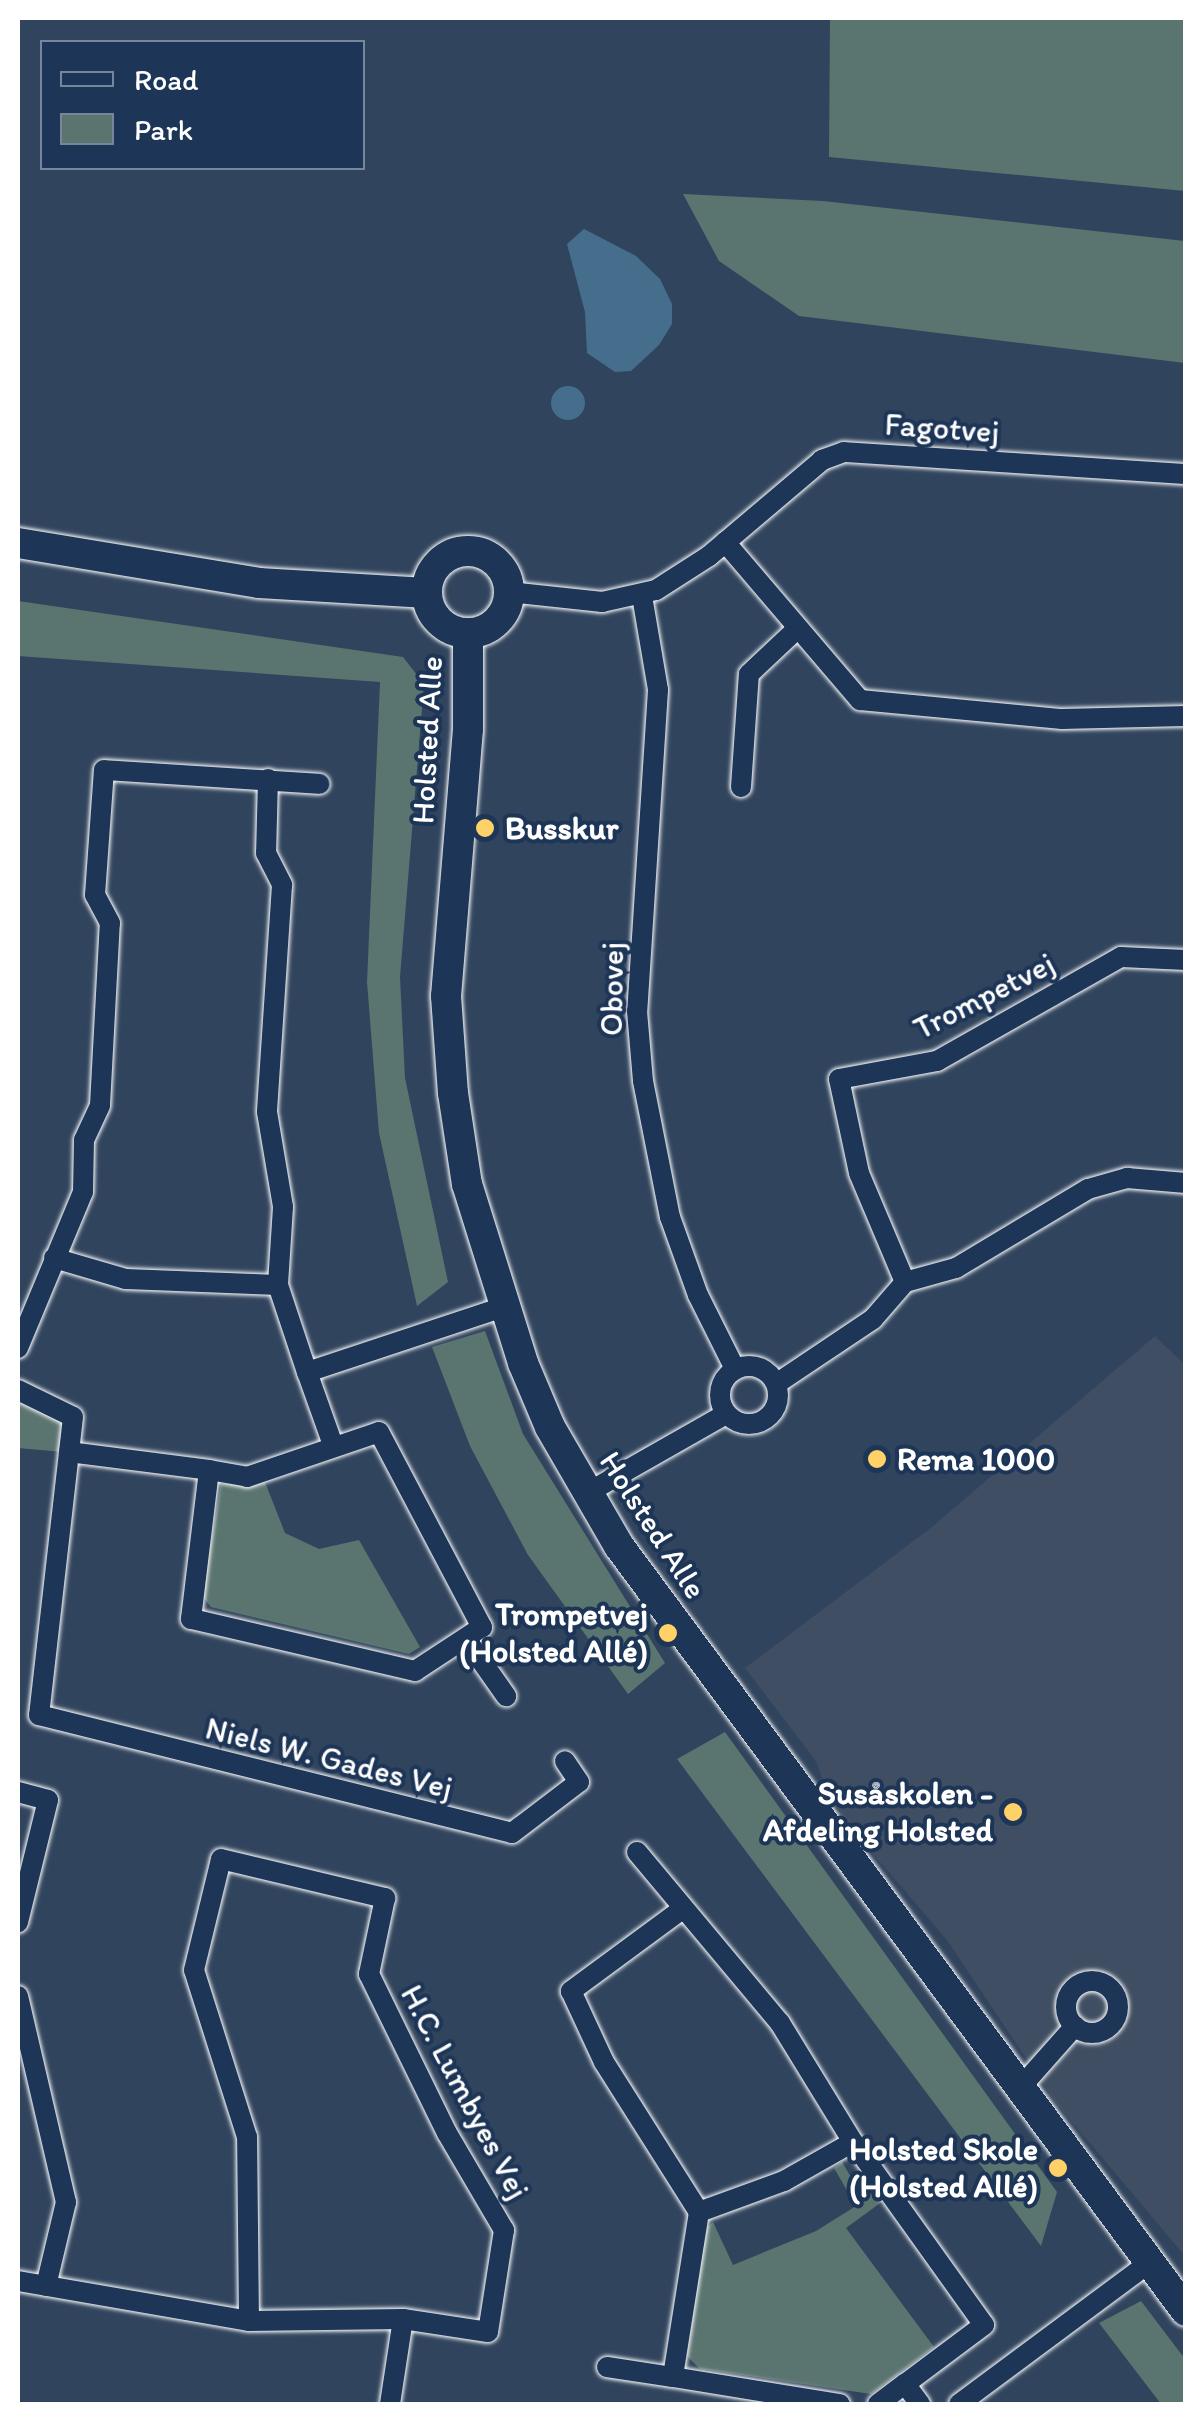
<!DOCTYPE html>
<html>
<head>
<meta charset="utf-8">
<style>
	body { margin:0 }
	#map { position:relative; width:1203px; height:2422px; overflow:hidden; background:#31445d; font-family:Itim,sans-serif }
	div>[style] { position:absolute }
	.built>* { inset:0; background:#3f4e62 }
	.green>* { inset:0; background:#5a7470 }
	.water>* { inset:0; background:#456e8d }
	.round { border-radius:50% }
	.roads { filter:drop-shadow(0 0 2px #fff) drop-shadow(0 0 2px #fff) }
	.street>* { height:20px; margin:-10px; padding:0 10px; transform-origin:10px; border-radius:10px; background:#1d3557 }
	.street>.ring { margin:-10px; padding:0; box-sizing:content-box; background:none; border:20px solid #1d3557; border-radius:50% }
	.secondary>* { height:30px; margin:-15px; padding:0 15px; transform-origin:15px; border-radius:15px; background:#1d3557 }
	.secondary>.ring { margin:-15px; padding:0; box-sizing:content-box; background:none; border:30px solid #1d3557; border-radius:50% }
	.dots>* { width:28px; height:28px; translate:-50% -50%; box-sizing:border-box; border:5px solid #1d3557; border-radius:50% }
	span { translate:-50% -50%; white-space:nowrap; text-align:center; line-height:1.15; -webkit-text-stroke:8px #1d3557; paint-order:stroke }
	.street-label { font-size:32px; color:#fff }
	.poi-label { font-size:32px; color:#fff; font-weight:700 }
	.left { translate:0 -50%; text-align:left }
	.right { translate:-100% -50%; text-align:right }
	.frame { position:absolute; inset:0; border:20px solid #fff; pointer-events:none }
	.legend { position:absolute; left:40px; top:40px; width:325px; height:130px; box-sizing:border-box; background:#1d3557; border:2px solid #77869a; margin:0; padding:12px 18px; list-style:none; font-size:30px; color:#fff }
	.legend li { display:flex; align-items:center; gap:20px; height:50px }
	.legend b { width:50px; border:2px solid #77869a }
</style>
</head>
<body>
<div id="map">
	<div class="built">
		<div style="clip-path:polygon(1155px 1336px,1185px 1365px,1185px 2256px,1056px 2103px,947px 1940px,856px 1834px,826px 1790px,816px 1761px,745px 1668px,932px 1527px)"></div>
	</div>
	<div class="green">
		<div style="clip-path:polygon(830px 18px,1185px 18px,1185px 191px,829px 157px)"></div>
		<div style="clip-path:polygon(683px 194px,823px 201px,1185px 241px,1185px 363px,799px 316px,719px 261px)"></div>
		<div style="clip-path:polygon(18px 601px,403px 657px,424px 684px,400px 977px,405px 1078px,448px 1282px,417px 1306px,379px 1133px,367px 982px,380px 682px,18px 656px)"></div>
		<div style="clip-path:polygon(485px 1331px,523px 1434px,665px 1663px,628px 1694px,528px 1555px,470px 1446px,432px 1347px)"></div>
		<div style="clip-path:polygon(18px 1396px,66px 1418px,63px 1452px,18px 1448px)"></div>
		<div style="clip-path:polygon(265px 1482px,285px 1533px,319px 1549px,359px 1540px,420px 1647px,409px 1654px,211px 1607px,202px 1596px,221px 1484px)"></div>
		<div style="clip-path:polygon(725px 1732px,1057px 2192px,1041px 2246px,677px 1759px)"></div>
		<div style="clip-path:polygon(842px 2162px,864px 2199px,876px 2191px,883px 2201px,846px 2228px,934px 2347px,871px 2394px,700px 2369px,687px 2356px,706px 2228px,713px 2222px,733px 2265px,816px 2231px,856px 2206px,834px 2168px)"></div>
		<div style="clip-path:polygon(1141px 2301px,1185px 2359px,1185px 2404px,1161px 2404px,1099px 2323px)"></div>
	</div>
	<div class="water">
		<div style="clip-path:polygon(584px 229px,636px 256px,660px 279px,672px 304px,672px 324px,659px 345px,631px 371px,615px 372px,587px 353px,585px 312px,567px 244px)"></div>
		<div class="round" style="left:551px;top:386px;width:34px;height:34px"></div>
	</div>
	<div class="roads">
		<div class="street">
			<div style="left:725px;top:542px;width:208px;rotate:49.5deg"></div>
			<div style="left:860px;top:700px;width:203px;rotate:5.4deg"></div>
			<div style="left:1062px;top:719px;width:124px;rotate:-1.4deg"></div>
			<div style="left:509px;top:592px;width:94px;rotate:6.1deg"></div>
			<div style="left:602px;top:602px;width:55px;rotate:-12.5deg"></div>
			<div style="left:656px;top:590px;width:63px;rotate:-32.7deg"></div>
			<div style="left:709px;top:556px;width:148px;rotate:-40.3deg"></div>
			<div style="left:822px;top:460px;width:23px;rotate:-20deg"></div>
			<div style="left:844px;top:452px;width:343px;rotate:3.7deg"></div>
			<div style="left:642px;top:596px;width:95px;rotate:80.3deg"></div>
			<div style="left:658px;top:690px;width:322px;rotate:93.7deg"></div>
			<div style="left:637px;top:1011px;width:70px;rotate:85.1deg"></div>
			<div style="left:643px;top:1081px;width:139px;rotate:78.8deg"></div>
			<div style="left:670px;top:1217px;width:83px;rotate:70.3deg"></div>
			<div style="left:698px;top:1295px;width:83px;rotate:63.4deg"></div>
			<div style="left:268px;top:779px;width:74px;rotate:91.5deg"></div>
			<div style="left:266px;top:853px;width:36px;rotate:63deg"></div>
			<div style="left:282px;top:885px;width:227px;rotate:93.8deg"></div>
			<div style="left:267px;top:1112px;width:96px;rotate:80.4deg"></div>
			<div style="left:283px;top:1207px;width:78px;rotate:93.7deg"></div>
			<div style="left:278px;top:1285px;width:92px;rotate:71.6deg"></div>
			<div style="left:741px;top:787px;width:113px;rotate:-86deg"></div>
			<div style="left:749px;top:674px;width:66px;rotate:-43.2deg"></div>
			<div style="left:54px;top:1258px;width:75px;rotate:16.3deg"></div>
			<div style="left:126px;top:1279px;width:152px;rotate:2.3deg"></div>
			<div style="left:905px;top:1282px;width:118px;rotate:-112.9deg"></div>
			<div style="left:859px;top:1173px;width:96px;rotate:-102deg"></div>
			<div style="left:839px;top:1079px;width:100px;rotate:-10.4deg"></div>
			<div style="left:937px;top:1061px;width:211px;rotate:-29.5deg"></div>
			<div style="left:1121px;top:957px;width:65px;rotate:2.6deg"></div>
			<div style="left:18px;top:1348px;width:169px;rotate:-67.4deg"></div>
			<div style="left:83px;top:1192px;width:52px;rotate:-88.9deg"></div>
			<div style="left:84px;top:1140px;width:38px;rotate:-65deg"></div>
			<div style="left:100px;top:1105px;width:182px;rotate:-86.9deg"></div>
			<div style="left:110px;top:923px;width:32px;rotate:-118deg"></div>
			<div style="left:95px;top:895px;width:125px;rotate:-85.9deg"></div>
			<div style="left:104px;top:770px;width:216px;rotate:3.7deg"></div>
			<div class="ring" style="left:720px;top:1366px;width:38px;height:38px"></div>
			<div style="left:776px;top:1384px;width:117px;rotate:-33.8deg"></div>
			<div style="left:873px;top:1319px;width:49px;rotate:-49.1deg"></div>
			<div style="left:905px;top:1282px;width:53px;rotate:-15.4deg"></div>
			<div style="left:956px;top:1268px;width:154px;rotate:-30.9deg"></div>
			<div style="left:1088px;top:1189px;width:41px;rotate:-15.8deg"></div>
			<div style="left:1127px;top:1178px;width:59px;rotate:4.8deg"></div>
			<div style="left:18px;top:1390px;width:61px;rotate:26.1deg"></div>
			<div style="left:73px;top:1417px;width:300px;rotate:96.5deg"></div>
			<div style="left:39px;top:1715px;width:487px;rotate:14deg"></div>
			<div style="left:512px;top:1833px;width:84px;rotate:-37.3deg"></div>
			<div style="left:579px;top:1782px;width:25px;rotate:-124deg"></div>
			<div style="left:379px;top:1432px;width:221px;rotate:62.2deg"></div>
			<div style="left:482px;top:1627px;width:80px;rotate:146.7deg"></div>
			<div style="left:415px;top:1671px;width:230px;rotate:-166.9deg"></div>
			<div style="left:191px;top:1619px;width:150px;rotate:-83.1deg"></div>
			<div style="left:209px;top:1470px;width:39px;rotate:10deg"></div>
			<div style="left:247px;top:1477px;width:139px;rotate:-18.8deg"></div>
			<div style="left:333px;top:1445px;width:77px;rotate:-109.6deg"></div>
			<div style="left:307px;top:1372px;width:204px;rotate:-18.3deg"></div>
			<div style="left:69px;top:1452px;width:141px;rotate:7.3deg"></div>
			<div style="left:587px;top:1493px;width:160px;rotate:-29.6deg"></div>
			<div style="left:466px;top:1639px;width:70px;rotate:54.9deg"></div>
			<div style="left:18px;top:1792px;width:31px;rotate:15deg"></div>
			<div style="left:48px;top:1800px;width:126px;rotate:103.8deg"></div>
			<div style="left:637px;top:1852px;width:223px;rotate:50.1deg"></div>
			<div style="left:780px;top:2023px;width:140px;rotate:58.5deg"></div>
			<div style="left:681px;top:1910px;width:137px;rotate:143.6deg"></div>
			<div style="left:571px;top:1991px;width:78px;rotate:65.1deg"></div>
			<div style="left:604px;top:2062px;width:178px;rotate:57.7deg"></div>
			<div style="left:699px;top:2212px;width:167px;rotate:99deg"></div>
			<div style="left:673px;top:2377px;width:169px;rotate:9.2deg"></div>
			<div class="ring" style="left:1066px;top:1981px;width:32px;height:32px"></div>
			<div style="left:18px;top:1996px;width:212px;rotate:76.9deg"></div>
			<div style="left:66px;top:2202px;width:86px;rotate:103.4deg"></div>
			<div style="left:1020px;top:2088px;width:83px;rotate:-48.4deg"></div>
			<div style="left:699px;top:2212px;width:90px;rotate:-20deg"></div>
			<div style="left:784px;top:2181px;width:79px;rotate:-29.5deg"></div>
			<div style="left:853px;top:2142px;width:225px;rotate:54.4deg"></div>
			<div style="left:984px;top:2325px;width:99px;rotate:143.2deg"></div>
			<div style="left:905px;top:2384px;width:25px;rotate:53deg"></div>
			<div style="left:18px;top:2281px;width:234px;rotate:9.8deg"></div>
			<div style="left:249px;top:2321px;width:154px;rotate:-0.7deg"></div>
			<div style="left:249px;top:2321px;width:184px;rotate:-90.6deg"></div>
			<div style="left:247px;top:2137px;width:175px;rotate:-107.6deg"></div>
			<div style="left:194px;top:1970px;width:114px;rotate:-76.3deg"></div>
			<div style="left:221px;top:1859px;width:169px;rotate:13.4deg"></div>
			<div style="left:385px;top:1898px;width:78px;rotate:101.9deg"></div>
			<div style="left:369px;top:1974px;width:177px;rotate:63.9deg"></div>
			<div style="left:447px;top:2133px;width:113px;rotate:59.6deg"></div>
			<div style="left:504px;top:2230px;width:103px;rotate:98.9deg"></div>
			<div style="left:488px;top:2332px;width:86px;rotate:-171.3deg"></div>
			<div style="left:403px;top:2319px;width:86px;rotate:98.7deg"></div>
			<div style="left:607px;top:2367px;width:67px;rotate:8.6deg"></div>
			<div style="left:878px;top:2404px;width:34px;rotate:-37deg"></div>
			<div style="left:959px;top:2404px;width:237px;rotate:-36.6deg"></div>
		</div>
		<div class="secondary">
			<div style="left:18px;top:543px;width:244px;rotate:9.4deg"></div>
			<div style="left:259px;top:583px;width:168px;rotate:3.4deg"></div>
			<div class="ring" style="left:427px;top:551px;width:52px;height:52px"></div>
			<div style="left:468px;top:633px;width:96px;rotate:90deg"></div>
			<div style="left:468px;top:729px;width:268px;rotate:94.7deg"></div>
			<div style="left:446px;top:996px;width:97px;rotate:85.9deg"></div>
			<div style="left:453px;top:1093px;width:92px;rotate:81.3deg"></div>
			<div style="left:467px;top:1184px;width:188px;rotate:72.6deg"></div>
			<div style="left:523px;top:1363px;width:69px;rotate:67.1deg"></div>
			<div style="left:550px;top:1427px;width:138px;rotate:59.9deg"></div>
			<div style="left:619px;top:1546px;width:952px;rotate:53.46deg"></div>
		</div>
	</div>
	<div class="dots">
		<div style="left:485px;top:828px;background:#ffd166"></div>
		<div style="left:877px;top:1459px;background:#ffd166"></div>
		<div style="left:668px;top:1633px;background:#ffd166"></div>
		<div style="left:1013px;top:1812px;background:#ffd166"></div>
		<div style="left:1058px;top:2168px;background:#ffd166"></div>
	</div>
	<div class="street-label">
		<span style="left:942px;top:428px;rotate:4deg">Fagotvej</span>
		<span style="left:427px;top:740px;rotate:-87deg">Holsted Alle</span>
		<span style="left:612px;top:989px;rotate:-89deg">Obovej</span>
		<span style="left:984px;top:996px;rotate:-27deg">Trompetvej</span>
		<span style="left:653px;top:1525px;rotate:57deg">Holsted Alle</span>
		<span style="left:329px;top:1758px;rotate:14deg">Niels W. Gades Vej</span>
		<span style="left:465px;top:2092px;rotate:62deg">H.C. Lumbyes Vej</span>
	</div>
	<div class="poi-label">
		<span class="left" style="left:505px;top:828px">Busskur</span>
		<span class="left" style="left:897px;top:1459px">Rema 1000</span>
		<span class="right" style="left:648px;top:1633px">Trompetvej<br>(Holsted Allé)</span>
		<span class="right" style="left:993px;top:1812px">Susåskolen -<br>Afdeling Holsted</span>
		<span class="right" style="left:1038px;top:2168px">Holsted Skole<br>(Holsted Allé)</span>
	</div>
	<div class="frame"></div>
	<ul class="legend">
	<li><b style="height:12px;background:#1d3557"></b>Road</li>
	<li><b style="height:28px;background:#5a7470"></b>Park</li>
	</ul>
</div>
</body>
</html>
